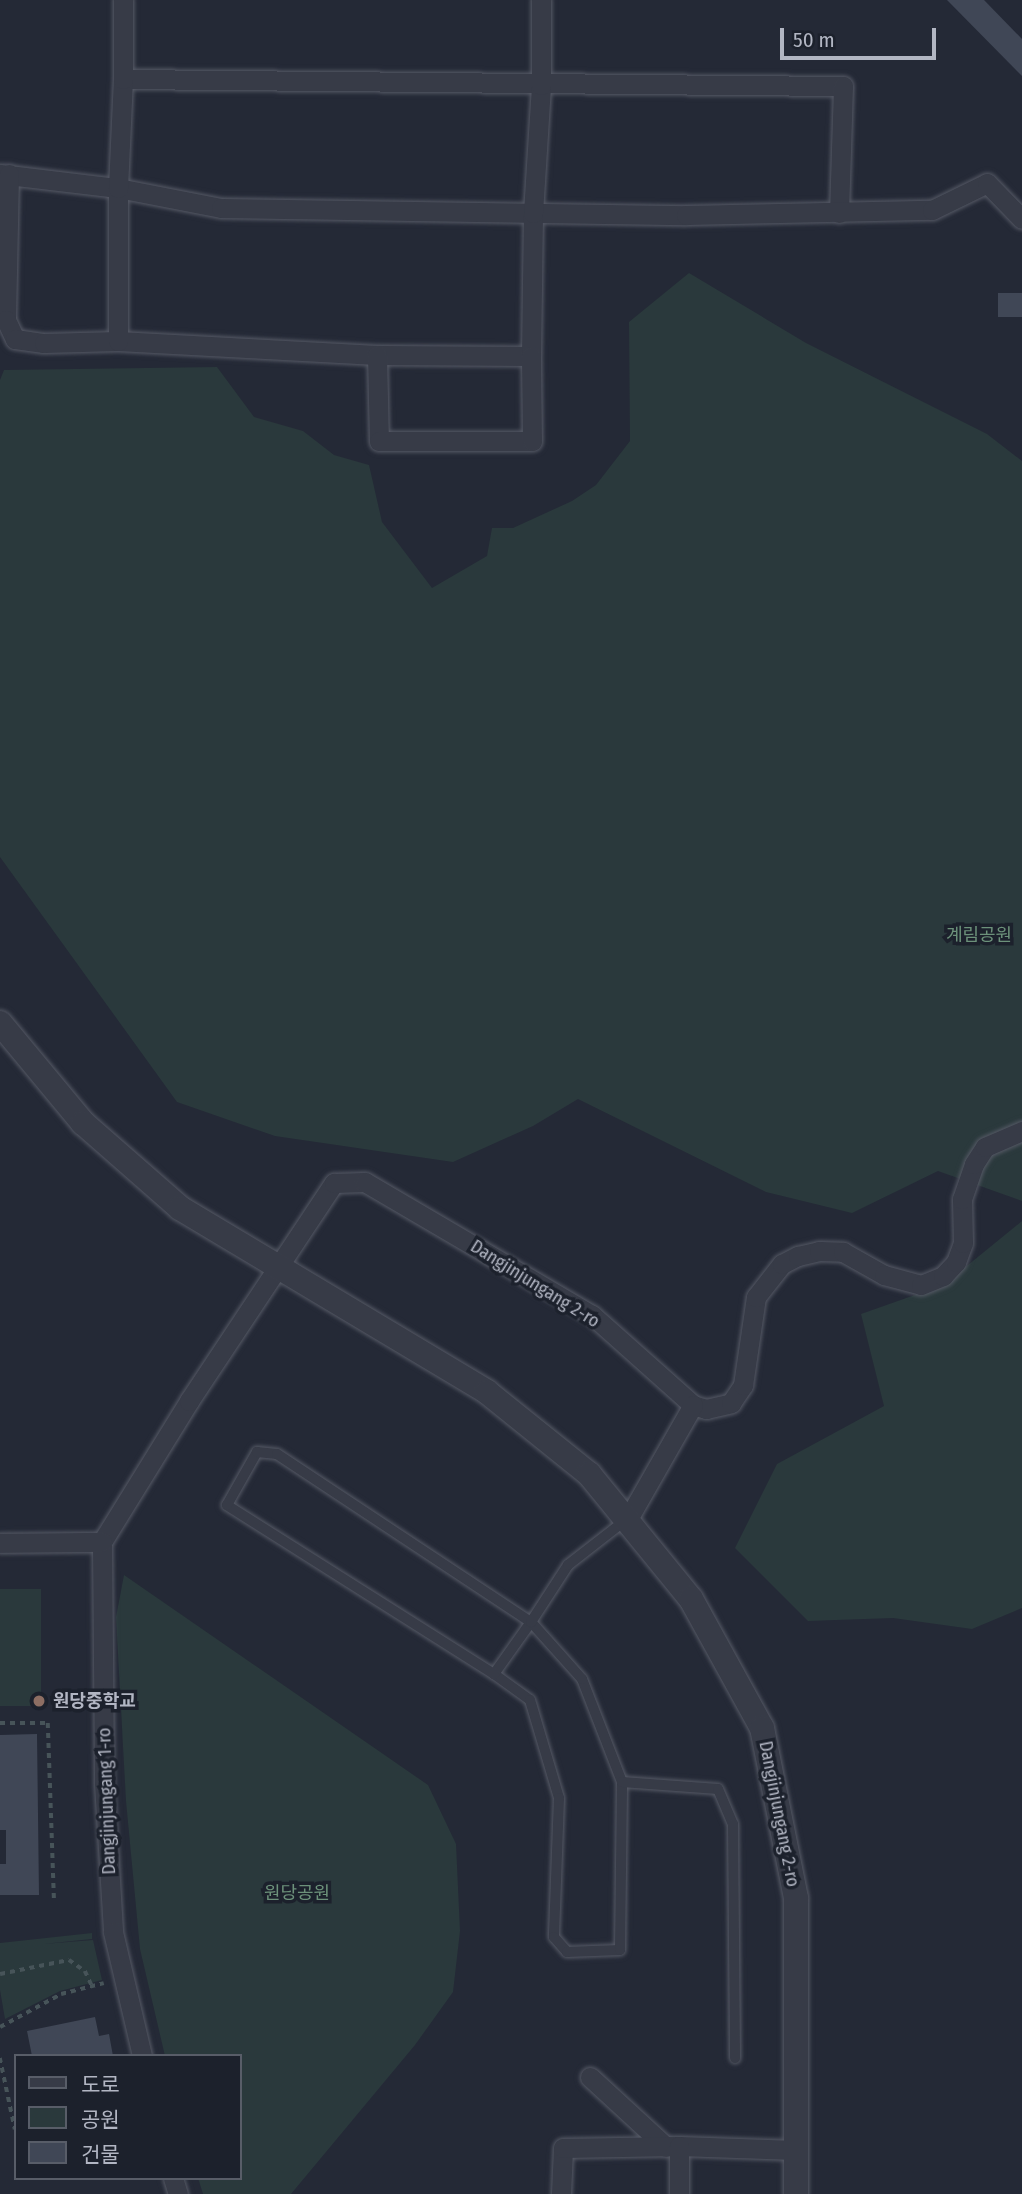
<!DOCTYPE html>
<html>
<head>
<meta charset="utf-8">
<style>
	body { margin:0 }
	#map { position:relative; width:1022px; height:2194px; overflow:hidden; background:#242936; font-family:"Fira Sans Condensed","Noto Sans KR",sans-serif }
	div>[style] { position:absolute }
	.green>* { inset:0; background:#2a393c; transform-origin:0 0 }
	.building>* { inset:0; background:#404756; transform-origin:0 0 }
	.path>* { height:3.5px; margin-top:-1.75px; transform-origin:0; background:repeating-linear-gradient(90deg,#475459 0 5px,transparent 0 10px) }
	.roads { filter:drop-shadow(0 0 2px #555965) drop-shadow(0 0 2px #555965) }
	.service>* { height:10px; margin:-5px; padding:0 5px; transform-origin:5px; border-radius:5px; background:#373b47 }
	.minor>* { height:19px; margin:-9.5px; padding:0 9.5px; transform-origin:9.5px; border-radius:9.5px; background:#373b47 }
	.tertiary>* { height:24px; margin:-12px; padding:0 12px; transform-origin:12px; border-radius:12px; background:#373b47 }
	.dots>* { width:19px; height:19px; translate:-50% -50%; box-sizing:border-box; border:4px solid #1c212c; border-radius:50% }
	span { translate:-50% -50%; white-space:nowrap; text-align:center; line-height:1.15; -webkit-text-stroke:7px #1c212c; paint-order:stroke }
	.park-label { font-size:18px; color:#6c917a }
	.street-label { font-size:18px; color:#b2b6c3 }
	.poi-label { font-size:18px; color:#b2b6c3; font-weight:700 }
	.left { translate:0 -50%; text-align:left }
	.legend { position:absolute; left:14px; top:2054px; width:228px; height:126px; box-sizing:border-box; background:#1c212c; border:2px solid #585d68; margin:0; padding:9px 12px; list-style:none; font-size:21px; color:#b2b6c3 }
	.legend li { display:flex; align-items:center; gap:14px; height:35px }
	.legend b { width:35px; border:2px solid #585d68 }
	.scale { position:absolute; left:780px; top:28px; width:156px; height:32px; box-sizing:border-box; border:4px solid #b2b6c3; border-top:0; padding-left:9px; font-size:21px; line-height:24px; white-space:nowrap; color:#b2b6c3; -webkit-text-stroke:5px #1c212c; paint-order:stroke }
</style>
</head>
<body>
<div id="map">
	<div class="green">
		<div style="clip-path:polygon(689px 273px,806px 343px,987px 434px,1022px 461px,1022px 1201px,938px 1171px,852px 1213px,766px 1192px,578px 1099px,533px 1126px,453px 1162px,275px 1136px,177px 1102px,0 857px,0 380px,4px 370px,217px 367px,254px 417px,303px 431px,334px 455px,369px 465px,382px 522px,432px 588px,487px 556px,492px 528px,513px 528px,572px 501px,596px 485px,630px 441px,629px 322px)"></div>
		<div style="clip-path:polygon(1022px 1221px,1022px 1608px,972px 1629px,893px 1618px,808px 1621px,735px 1548px,777px 1464px,884px 1406px,861px 1314px,929px 1290px,968px 1265px)"></div>
		<div style="clip-path:polygon(124px 1575px,428px 1785px,456px 1844px,460px 1931px,453px 1992px,415px 2045px,291px 2194px,203px 2194px,198px 2178px,240px 2178px,240px 2056px,165px 2056px,140px 1949px,126px 1801px,116px 1617px)"></div>
		<div style="left:41px;top:1589px;width:117px;height:41px;rotate:90deg"></div>
		<div style="clip-path:polygon(92px 1933px,92px 1939px,43px 1944px,93px 1940px,102px 1980px,60px 1991px,5px 2019px,0 1990px,0 1943px)"></div>
	</div>
	<div class="building">
		<div style="clip-path:polygon(947px 0,984px 0,1022px 39px,1022px 76px)"></div>
		<div style="left:1022px;top:293px;width:24px;height:24px;rotate:90deg"></div>
		<div style="clip-path:polygon(37px 1734px,39px 1895px,0 1895px,0 1864px,6px 1864px,6px 1830px,0 1830px,0 1735px)"></div>
		<div style="clip-path:polygon(95px 2017px,99px 2036px,109px 2034px,113px 2056px,32px 2056px,27px 2031px)"></div>
	</div>
	<div class="path">
		<div style="left:0;top:1723px;width:48px"></div>
		<div style="left:48px;top:1723px;width:176px;rotate:88deg"></div>
		<div style="left:0;top:1974px;width:70px;rotate:-11.5deg"></div>
		<div style="left:69px;top:1960px;width:19px;rotate:35deg"></div>
		<div style="left:85px;top:1971px;width:17px;rotate:65deg"></div>
		<div style="left:0;top:2027px;width:69px;rotate:-28.4deg"></div>
		<div style="left:61px;top:1994px;width:44px;rotate:-14.3deg"></div>
		<div style="left:0;top:2058px;width:73px;rotate:78.1deg"></div>
	</div>
	<div class="roads">
		<div class="service">
			<div style="left:494px;top:1674px;width:44px;rotate:35.8deg"></div>
			<div style="left:530px;top:1700px;width:102px;rotate:73.5deg"></div>
			<div style="left:559px;top:1798px;width:139px;rotate:92.1deg"></div>
			<div style="left:554px;top:1937px;width:20px;rotate:49deg"></div>
			<div style="left:567px;top:1952px;width:53px;rotate:-2.2deg"></div>
			<div style="left:620px;top:1950px;width:168px;rotate:-89.3deg"></div>
			<div style="left:622px;top:1782px;width:110px;rotate:-111.2deg"></div>
			<div style="left:582px;top:1679px;width:76px;rotate:-131.8deg"></div>
			<div style="left:531px;top:1622px;width:64px;rotate:125.4deg"></div>
			<div style="left:494px;top:1674px;width:316px;rotate:-147.7deg"></div>
			<div style="left:227px;top:1505px;width:61px;rotate:-60.5deg"></div>
			<div style="left:257px;top:1452px;width:20px;rotate:6deg"></div>
			<div style="left:277px;top:1454px;width:305px;rotate:33.5deg"></div>
			<div style="left:531px;top:1622px;width:68px;rotate:-57deg"></div>
			<div style="left:568px;top:1565px;width:75px;rotate:-37.9deg"></div>
			<div style="left:622px;top:1782px;width:96px;rotate:4.2deg"></div>
			<div style="left:718px;top:1789px;width:38px;rotate:67deg"></div>
			<div style="left:733px;top:1824px;width:234px;rotate:89.5deg"></div>
		</div>
		<div class="minor">
			<div style="left:123px;top:79px;width:720px;rotate:0.56deg"></div>
			<div style="left:843px;top:86px;width:127px;rotate:91.8deg"></div>
			<div style="left:0;top:174px;width:119px;rotate:6.8deg"></div>
			<div style="left:118px;top:188px;width:105px;rotate:11deg"></div>
			<div style="left:221px;top:208px;width:465px;rotate:0.9deg"></div>
			<div style="left:686px;top:215px;width:246px;rotate:-1.2deg"></div>
			<div style="left:932px;top:210px;width:61px;rotate:-26.1deg"></div>
			<div style="left:987px;top:183px;width:50px;rotate:45.8deg"></div>
			<div style="left:9px;top:174px;width:146px;rotate:91.2deg"></div>
			<div style="left:6px;top:320px;width:21px;rotate:65deg"></div>
			<div style="left:15px;top:339px;width:29px;rotate:8deg"></div>
			<div style="left:44px;top:343px;width:74px;rotate:-1.5deg"></div>
			<div style="left:118px;top:341px;width:259px;rotate:3.1deg"></div>
			<div style="left:377px;top:355px;width:154px;rotate:0.4deg"></div>
			<div style="left:531px;top:356px;width:143px;rotate:-89.2deg"></div>
			<div style="left:533px;top:213px;width:128px;rotate:-86.4deg"></div>
			<div style="left:541px;top:85px;width:85px;rotate:-90deg"></div>
			<div style="left:118px;top:341px;width:153px;rotate:-90deg"></div>
			<div style="left:118px;top:188px;width:109px;rotate:-87.4deg"></div>
			<div style="left:123px;top:79px;width:79px;rotate:-90deg"></div>
			<div style="left:377px;top:355px;width:86px;rotate:88.7deg"></div>
			<div style="left:379px;top:441px;width:153px"></div>
			<div style="left:532px;top:441px;width:85px;rotate:-90.7deg"></div>
			<div style="left:693px;top:1405px;width:14px;rotate:17deg"></div>
			<div style="left:706px;top:1409px;width:26px;rotate:-13deg"></div>
			<div style="left:731px;top:1403px;width:22px;rotate:-56deg"></div>
			<div style="left:743px;top:1385px;width:89px;rotate:-81.6deg"></div>
			<div style="left:756px;top:1297px;width:42px;rotate:-51.8deg"></div>
			<div style="left:782px;top:1264px;width:18px;rotate:-27deg"></div>
			<div style="left:798px;top:1256px;width:22px;rotate:-13deg"></div>
			<div style="left:819px;top:1251px;width:24px;rotate:2deg"></div>
			<div style="left:843px;top:1252px;width:47px;rotate:29.3deg"></div>
			<div style="left:884px;top:1275px;width:38px;rotate:15deg"></div>
			<div style="left:921px;top:1285px;width:24px;rotate:-22deg"></div>
			<div style="left:943px;top:1276px;width:19px;rotate:-47deg"></div>
			<div style="left:956px;top:1262px;width:20px;rotate:-70deg"></div>
			<div style="left:963px;top:1243px;width:44px;rotate:-91.3deg"></div>
			<div style="left:962px;top:1199px;width:37px;rotate:-71deg"></div>
			<div style="left:974px;top:1164px;width:20px;rotate:-57deg"></div>
			<div style="left:985px;top:1147px;width:40px;rotate:-23.4deg"></div>
			<div style="left:102px;top:1542px;width:166px;rotate:-58.3deg"></div>
			<div style="left:189px;top:1401px;width:262px;rotate:-56.4deg"></div>
			<div style="left:334px;top:1183px;width:31px;rotate:-2deg"></div>
			<div style="left:365px;top:1182px;width:263px;rotate:30.4deg"></div>
			<div style="left:592px;top:1315px;width:135px;rotate:41.7deg"></div>
			<div style="left:693px;top:1405px;width:131px;rotate:119.7deg"></div>
			<div style="left:102px;top:1542px;width:241px;rotate:89.5deg"></div>
			<div style="left:104px;top:1783px;width:149px;rotate:86.5deg"></div>
			<div style="left:113px;top:1932px;width:127px;rotate:76.8deg"></div>
			<div style="left:0;top:1543px;width:102px;rotate:-0.6deg"></div>
			<div style="left:590px;top:2077px;width:103px;rotate:42.6deg"></div>
			<div style="left:173px;top:2178px;width:17px;rotate:73deg"></div>
			<div style="left:561px;top:2194px;width:46px;rotate:-87.5deg"></div>
			<div style="left:563px;top:2148px;width:116px;rotate:-1deg"></div>
			<div style="left:679px;top:2146px;width:117px;rotate:2deg"></div>
			<div style="left:679px;top:2194px;width:48px;rotate:-90deg"></div>
		</div>
		<div class="tertiary">
			<div style="left:0;top:1023px;width:130px;rotate:50.3deg"></div>
			<div style="left:83px;top:1123px;width:129px;rotate:41.2deg"></div>
			<div style="left:180px;top:1208px;width:358px;rotate:30.9deg"></div>
			<div style="left:487px;top:1392px;width:131px;rotate:38.8deg"></div>
			<div style="left:589px;top:1474px;width:161px;rotate:50.8deg"></div>
			<div style="left:691px;top:1599px;width:147px;rotate:61.2deg"></div>
			<div style="left:762px;top:1728px;width:173px;rotate:78.7deg"></div>
			<div style="left:796px;top:1898px;width:296px;rotate:90deg"></div>
		</div>
	</div>
	<div class="dots">
		<div style="left:39px;top:1701px;background:#8d6e63"></div>
	</div>
	<div class="park-label">
		<span style="left:979px;top:935px">계림공원</span>
		<span style="left:297px;top:1893px">원당공원</span>
	</div>
	<div class="street-label">
		<span style="left:535px;top:1284px;rotate:32deg">Dangjinjungang 2-ro</span>
		<span style="left:107px;top:1801px;rotate:-92deg">Dangjinjungang 1-ro</span>
		<span style="left:779px;top:1814px;rotate:79deg">Dangjinjungang 2-ro</span>
	</div>
	<div class="poi-label">
		<span class="left" style="left:53px;top:1701px">원당중학교</span>
	</div>
	<ul class="legend">
	<li><b style="height:9px;background:#373b47"></b>도로</li>
	<li><b style="height:19px;background:#2a393c"></b>공원</li>
	<li><b style="height:19px;background:#404756"></b>건물</li>
	</ul>
	<div class="scale">50 m</div>
</div>
</body>
</html>
